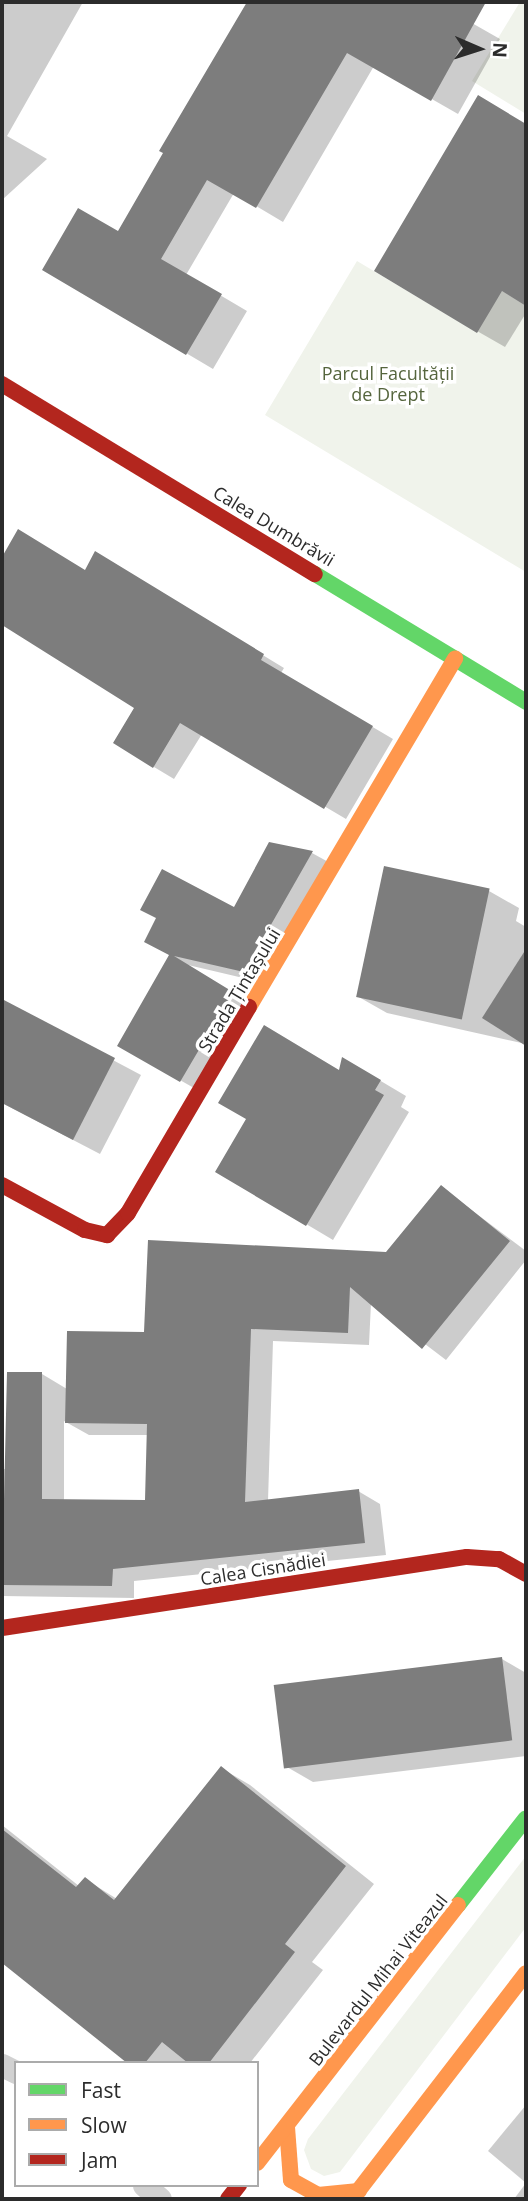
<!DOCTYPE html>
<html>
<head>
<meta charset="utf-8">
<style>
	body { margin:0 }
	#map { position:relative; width:528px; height:2201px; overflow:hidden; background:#fff; font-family:"Open Sans",sans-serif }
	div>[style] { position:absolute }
	.green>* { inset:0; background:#f0f3eb }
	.shadow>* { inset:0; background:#0003 }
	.building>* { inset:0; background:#7d7d7d; transform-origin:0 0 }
	.lane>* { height:23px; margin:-11.5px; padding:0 11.5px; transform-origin:11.5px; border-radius:11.5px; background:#d1d1d1 }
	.fast>* { height:16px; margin:-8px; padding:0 8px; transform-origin:8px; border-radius:8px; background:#63d668 }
	.slow>* { height:16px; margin:-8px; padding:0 8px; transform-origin:8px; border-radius:8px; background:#ff974d }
	.jam>* { height:16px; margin:-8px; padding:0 8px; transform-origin:8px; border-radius:8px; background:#b3261e }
	span { translate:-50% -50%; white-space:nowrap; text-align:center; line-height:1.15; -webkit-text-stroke:7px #fff; paint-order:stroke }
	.park-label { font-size:18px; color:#55653d }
	.street-label { font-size:18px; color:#2c2c2c }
	.frame { position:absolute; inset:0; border:4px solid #2c2c2c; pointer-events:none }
	.legend { position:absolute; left:14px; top:2061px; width:245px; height:126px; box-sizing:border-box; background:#fff; border:2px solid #ababab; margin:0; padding:9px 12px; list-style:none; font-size:21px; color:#2c2c2c }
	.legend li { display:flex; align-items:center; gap:14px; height:35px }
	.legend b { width:35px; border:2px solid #ababab }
	.north { position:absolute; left:444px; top:14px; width:70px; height:70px; -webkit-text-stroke:5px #fff; paint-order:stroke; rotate:93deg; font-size:19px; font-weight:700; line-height:28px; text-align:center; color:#2c2c2c }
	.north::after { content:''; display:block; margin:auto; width:24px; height:32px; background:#2c2c2c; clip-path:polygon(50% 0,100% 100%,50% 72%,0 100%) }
</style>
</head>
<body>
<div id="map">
	<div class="green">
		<div style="clip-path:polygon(520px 2px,526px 2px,526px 114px,472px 81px)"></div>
		<div style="clip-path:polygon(357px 261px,476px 332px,502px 291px,526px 306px,526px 572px,265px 415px)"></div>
		<div style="clip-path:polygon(526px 1856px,526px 1927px,340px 2172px,324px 2176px,311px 2169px,304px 2150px,308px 2139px)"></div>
	</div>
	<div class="shadow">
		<div style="clip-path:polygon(2px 2px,83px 2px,7px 136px,47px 159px,2px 200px)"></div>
		<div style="clip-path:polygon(272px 2px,435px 2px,500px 39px,458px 114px,374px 66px,283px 222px,234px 193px,186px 275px,247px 311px,213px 369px,44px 269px,119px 233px,257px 15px)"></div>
		<div style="clip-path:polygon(479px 98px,526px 126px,526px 313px,505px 347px,477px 331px)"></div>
		<div style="clip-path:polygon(19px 531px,86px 572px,117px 566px,284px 668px,281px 673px,393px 739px,346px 819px,202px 734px,174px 779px,154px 767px,136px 707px,2px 624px,2px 560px)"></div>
		<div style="clip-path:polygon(270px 844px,312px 853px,332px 864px,265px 983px,188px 965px,252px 1005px,201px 1092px,120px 1046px,171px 956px,234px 910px)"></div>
		<div style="clip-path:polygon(489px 891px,519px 908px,516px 921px,526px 927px,526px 1044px,387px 1013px,357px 996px)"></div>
		<div style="clip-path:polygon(2px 1001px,141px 1075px,100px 1154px,2px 1103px)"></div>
		<div style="clip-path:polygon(341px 1072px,369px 1074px,406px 1096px,401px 1107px,409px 1112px,333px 1240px,217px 1171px,249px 1119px)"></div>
		<div style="clip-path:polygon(evenodd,441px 1187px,526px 1251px,526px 1260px,446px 1360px,371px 1303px,369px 1345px,273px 1341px,268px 1501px,358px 1491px,380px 1504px,386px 1555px,134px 1581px,134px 1598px,2px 1596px,2px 1469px,6px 1469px,42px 1374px,67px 1389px,146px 1334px,387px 1254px,441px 1187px,64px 1421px,89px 1435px,148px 1435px,147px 1502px,64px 1501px,64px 1421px)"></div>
		<div style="clip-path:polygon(502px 1659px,526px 1673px,526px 1756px,313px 1782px,287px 1767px)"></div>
		<div style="clip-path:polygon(221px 1768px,250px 1785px,374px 1884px,312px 1962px,323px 1970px,250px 2063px,130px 2063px,2px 1959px,2px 1825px,79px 1886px,85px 1879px,117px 1899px)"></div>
		<div style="clip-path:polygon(526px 2105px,526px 2183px,488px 2151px)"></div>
		<div style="clip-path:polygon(526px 2183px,526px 2199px,514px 2199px)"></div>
	</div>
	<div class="building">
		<div style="clip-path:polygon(247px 2px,486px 2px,431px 101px,347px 53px,256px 208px,207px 180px,161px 259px,222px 294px,186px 355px,42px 270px,78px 208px,118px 231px,163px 153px,159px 151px)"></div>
		<div style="clip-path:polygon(478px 95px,526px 124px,526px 306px,502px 291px,477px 333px,374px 271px)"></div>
		<div style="clip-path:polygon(18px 529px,85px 570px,95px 551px,264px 654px,261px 660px,373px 726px,324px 809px,180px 723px,153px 768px,113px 743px,134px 708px,2px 625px,2px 557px)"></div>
		<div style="clip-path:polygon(269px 842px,313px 851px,244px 972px,174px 956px,233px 992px,180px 1082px,117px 1046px,169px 955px,144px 942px,156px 918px,140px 910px,162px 869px,234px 907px)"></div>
		<div style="left:384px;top:866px;width:108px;height:134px;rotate:12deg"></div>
		<div style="clip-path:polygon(526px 949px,526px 1046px,482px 1018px)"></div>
		<div style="clip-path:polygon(2px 999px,115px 1058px,73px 1140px,2px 1103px)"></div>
		<div style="clip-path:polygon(264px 1025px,339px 1070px,342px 1057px,381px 1080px,375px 1090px,384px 1095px,306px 1226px,215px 1172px,246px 1119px,218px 1103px)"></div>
		<div style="clip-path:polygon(441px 1185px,510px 1241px,422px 1349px,350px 1287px,348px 1333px,251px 1329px,245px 1502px,359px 1489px,365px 1543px,113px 1569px,112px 1586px,2px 1585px,7px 1372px,42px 1372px,42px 1499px,145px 1500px,147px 1424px,65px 1423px,67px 1331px,144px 1332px,148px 1240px,386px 1252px)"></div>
		<div style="left:502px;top:1657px;width:84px;height:230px;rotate:83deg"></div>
		<div style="clip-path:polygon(221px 1766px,346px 1866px,285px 1944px,295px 1952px,209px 2063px,188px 2063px,162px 2042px,145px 2063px,127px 2063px,2px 1963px,2px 1829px,76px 1887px,85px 1877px,114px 1900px)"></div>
	</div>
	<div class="lane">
		<div style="left:2px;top:2065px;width:16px;rotate:27deg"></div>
		<div style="left:144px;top:2185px;width:21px;rotate:41deg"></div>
	</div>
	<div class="fast">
		<div style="left:315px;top:574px;width:247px;rotate:31.2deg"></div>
		<div style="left:458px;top:1905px;width:110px;rotate:-52deg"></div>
	</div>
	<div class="slow">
		<div style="left:249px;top:1007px;width:405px;rotate:-59.4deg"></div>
		<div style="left:287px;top:2127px;width:53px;rotate:85.7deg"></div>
		<div style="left:291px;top:2180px;width:31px;rotate:29deg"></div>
		<div style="left:318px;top:2195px;width:41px;rotate:-5.6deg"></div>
		<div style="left:257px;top:2163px;width:327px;rotate:-52.1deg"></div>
		<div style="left:352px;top:2199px;width:285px;rotate:-52.4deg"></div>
	</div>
	<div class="jam">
		<div style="left:2px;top:384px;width:366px;rotate:31.3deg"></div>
		<div style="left:2px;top:1185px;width:94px;rotate:28.5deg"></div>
		<div style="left:85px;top:1230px;width:23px;rotate:13deg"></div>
		<div style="left:107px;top:1235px;width:30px;rotate:-46deg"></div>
		<div style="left:128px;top:1213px;width:239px;rotate:-59.6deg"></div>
		<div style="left:2px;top:1628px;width:470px;rotate:-8.7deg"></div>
		<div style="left:467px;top:1557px;width:32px;rotate:4deg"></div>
		<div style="left:499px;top:1559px;width:31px;rotate:29deg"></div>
		<div style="left:228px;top:2199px;width:18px;rotate:-52deg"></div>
	</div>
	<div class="park-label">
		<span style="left:388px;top:384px">Parcul Facultății<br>de Drept</span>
	</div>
	<div class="street-label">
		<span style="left:274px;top:526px;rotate:31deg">Calea Dumbrăvii</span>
		<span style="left:239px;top:990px;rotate:-59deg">Strada Țintașului</span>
		<span style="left:263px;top:1569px;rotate:-9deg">Calea Cisnădiei</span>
		<span style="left:378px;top:1980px;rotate:-52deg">Bulevardul Mihai Viteazul</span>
	</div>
	<div class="frame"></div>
	<ul class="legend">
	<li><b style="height:9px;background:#63d668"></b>Fast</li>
	<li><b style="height:9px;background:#ff974d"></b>Slow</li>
	<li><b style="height:9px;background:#b3261e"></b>Jam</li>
	</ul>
	<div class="north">N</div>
</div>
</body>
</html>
